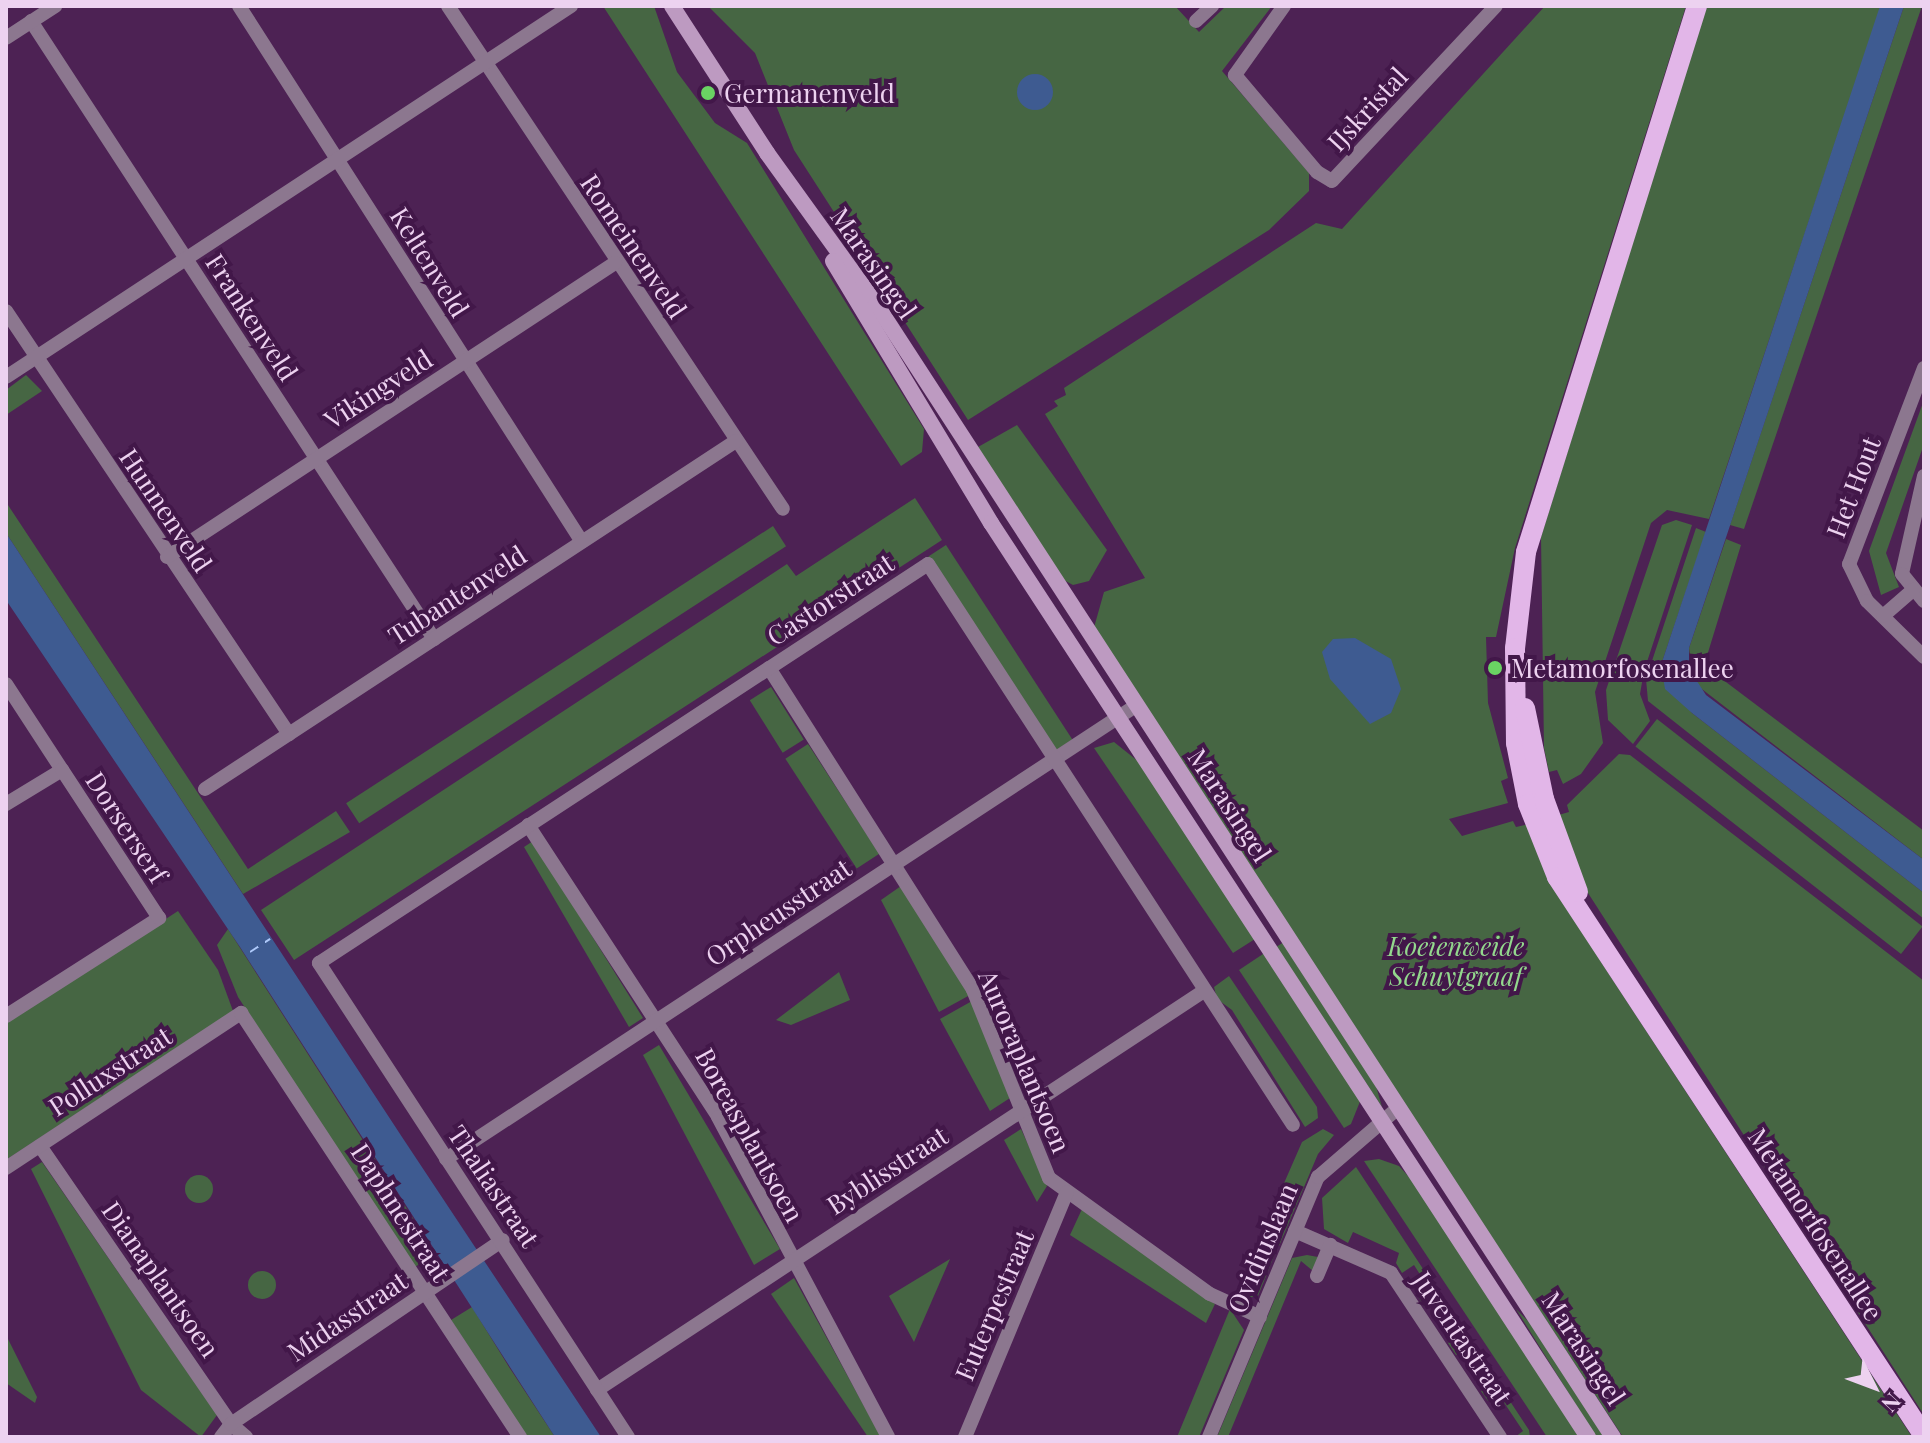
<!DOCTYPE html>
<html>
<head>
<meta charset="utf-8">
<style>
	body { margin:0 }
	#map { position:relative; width:1930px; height:1443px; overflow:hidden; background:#4d2254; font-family:"Playfair Display",serif }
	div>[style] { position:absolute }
	.green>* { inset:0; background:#466643; transform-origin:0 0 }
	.round { border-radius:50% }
	.water>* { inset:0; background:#3e5b91 }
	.ferry>* { height:2px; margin-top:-1px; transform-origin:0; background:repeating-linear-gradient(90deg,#aec9fa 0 10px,transparent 0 18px) }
	.street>* { height:14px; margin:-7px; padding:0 7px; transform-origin:7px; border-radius:7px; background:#8c778f }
	.secondary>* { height:16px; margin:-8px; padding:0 8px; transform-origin:8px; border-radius:8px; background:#bd9ac1 }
	.primary>* { height:20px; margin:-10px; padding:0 10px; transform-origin:10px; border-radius:10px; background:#e2b6e8 }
	.dots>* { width:22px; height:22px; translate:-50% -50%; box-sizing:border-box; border:4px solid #421749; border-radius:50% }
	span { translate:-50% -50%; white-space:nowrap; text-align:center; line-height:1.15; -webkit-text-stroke:8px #421749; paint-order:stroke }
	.poi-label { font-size:26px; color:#edd2f0 }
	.left { translate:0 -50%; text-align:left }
	.street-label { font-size:26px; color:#edd2f0 }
	.park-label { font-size:26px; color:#93d88d; font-style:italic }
	.frame { position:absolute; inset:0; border:8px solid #edd2f0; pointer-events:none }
	.north { position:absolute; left:1834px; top:1347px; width:80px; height:80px; -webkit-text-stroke:6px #421749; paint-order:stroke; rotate:132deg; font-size:22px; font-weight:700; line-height:32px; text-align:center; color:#edd2f0 }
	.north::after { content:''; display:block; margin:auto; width:28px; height:36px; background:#edd2f0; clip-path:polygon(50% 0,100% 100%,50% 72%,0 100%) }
</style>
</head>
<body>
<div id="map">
	<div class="green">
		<div style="clip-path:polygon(603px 6px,654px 6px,677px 72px,715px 123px,747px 143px,924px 429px,922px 452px,901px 466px)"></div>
		<div style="clip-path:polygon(708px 6px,1175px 6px,1199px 32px,1226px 6px,1272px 6px,1222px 71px,1309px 173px,1309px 191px,1269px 230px,968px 420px,794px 150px,755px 53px)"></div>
		<div style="clip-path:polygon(1545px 6px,1686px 6px,1515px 548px,1496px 637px,1486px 637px,1488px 703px,1508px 778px,1501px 781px,1508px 803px,1449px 819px,1462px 836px,1513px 821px,1516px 827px,1529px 824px,1601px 962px,1912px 1437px,1623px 1437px,1093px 631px,1104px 592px,1145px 578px,1045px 414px,1058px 406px,1054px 401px,1066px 395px,1064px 388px,1316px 223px,1342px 229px)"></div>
		<div style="clip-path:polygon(1706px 6px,1881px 6px,1709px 519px,1667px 510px,1651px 523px,1595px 692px,1603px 743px,1581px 774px,1563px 784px,1557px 770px,1549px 772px,1544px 748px,1541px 537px)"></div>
		<div style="clip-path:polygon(1904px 6px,1922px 6px,1744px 529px,1730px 525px)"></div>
		<div style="clip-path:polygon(26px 375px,42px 391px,6px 415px,6px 390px)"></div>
		<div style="clip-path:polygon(1924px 400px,1924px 444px,1886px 553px,1899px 587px,1881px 595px,1869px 551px)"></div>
		<div style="clip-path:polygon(1017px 425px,1107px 550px,1089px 581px,1073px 585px,1058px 577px,978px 447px)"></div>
		<div style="clip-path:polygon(915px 498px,942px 540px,294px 960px,261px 910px,787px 564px,796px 576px)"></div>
		<div style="clip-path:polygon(6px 502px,248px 869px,336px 811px,350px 832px,243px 894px,6px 533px)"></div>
		<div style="clip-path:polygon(1676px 520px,1692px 525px,1644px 671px,1640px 694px,1650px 721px,1633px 744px,1608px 720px,1606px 690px,1662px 525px)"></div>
		<div style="left:773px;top:526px;width:24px;height:509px;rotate:57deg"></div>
		<div style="clip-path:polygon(1696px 528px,1706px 532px,1661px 665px,1692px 713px,1924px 893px,1924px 919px,1648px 701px,1646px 679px)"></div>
		<div style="clip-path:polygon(1726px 539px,1741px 545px,1706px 659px,1714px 673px,1924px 831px,1924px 860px,1694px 683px,1689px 648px)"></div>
		<div style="left:946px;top:545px;width:232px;height:21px;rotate:57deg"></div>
		<div style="left:771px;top:687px;width:62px;height:25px;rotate:58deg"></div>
		<div style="left:1657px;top:719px;width:337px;height:35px;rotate:38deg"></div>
		<div style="clip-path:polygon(1114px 742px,1139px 762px,1255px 939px,1233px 953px,1094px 748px)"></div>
		<div style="left:808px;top:744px;width:131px;height:27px;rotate:57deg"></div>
		<div style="clip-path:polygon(1619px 754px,1630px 755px,1924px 981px,1924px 1415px,1579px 879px,1555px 816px,1569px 812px,1567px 805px)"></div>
		<div style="clip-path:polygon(533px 841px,643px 1018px,629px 1027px,524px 847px)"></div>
		<div style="clip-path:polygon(901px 886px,970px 995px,939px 1012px,881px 900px)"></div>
		<div style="clip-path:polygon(178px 911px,218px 970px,233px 1011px,6px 1160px,6px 1023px)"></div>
		<div style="clip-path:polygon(228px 929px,435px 1253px,415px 1267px,238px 997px,217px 945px)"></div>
		<div style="clip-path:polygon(1284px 942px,1376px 1086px,1382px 1107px,1276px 947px)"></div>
		<div style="clip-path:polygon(1266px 952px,1361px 1099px,1351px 1124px,1344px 1128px,1239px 970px)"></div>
		<div style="clip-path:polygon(839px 972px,850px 1000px,791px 1025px,776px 1020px)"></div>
		<div style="clip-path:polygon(1229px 976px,1317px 1107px,1318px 1118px,1305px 1127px,1232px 1010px,1217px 999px,1214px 987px)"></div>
		<div style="clip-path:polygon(972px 1001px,1010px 1098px,990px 1111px,940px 1019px)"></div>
		<div style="clip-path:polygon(659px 1045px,780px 1249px,754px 1265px,643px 1055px)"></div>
		<div style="clip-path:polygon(1021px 1129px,1047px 1186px,1037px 1202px,1004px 1140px)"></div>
		<div style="clip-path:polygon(1323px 1129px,1334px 1135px,1318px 1154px,1279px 1246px,1260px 1238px,1302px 1142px)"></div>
		<div style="clip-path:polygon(1379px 1159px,1399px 1166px,1419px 1188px,1581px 1437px,1547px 1437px,1364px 1161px)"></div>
		<div style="clip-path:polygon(42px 1162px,217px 1415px,201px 1437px,141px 1390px,31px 1169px)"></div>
		<div style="clip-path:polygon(1356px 1167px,1529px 1430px,1530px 1437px,1515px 1437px,1523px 1431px,1499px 1395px,1488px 1401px,1481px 1391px,1492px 1383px,1468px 1348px,1456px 1355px,1448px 1343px,1460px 1335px,1436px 1300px,1425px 1307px,1417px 1295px,1428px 1287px,1414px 1265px,1402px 1273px,1396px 1263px,1399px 1253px,1353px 1232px,1348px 1243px,1324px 1229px,1322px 1198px)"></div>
		<div class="round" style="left:185px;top:1175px;width:28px;height:28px"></div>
		<div style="clip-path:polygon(1082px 1209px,1215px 1304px,1206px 1323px,1070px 1235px)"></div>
		<div style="clip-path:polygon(1258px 1244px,1276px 1251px,1258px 1296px,1234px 1300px)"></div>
		<div style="clip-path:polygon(1307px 1255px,1318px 1257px,1313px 1271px,1301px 1261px,1228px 1437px,1217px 1437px,1292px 1258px)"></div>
		<div style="clip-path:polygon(950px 1259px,914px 1342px,889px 1296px)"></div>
		<div class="round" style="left:248px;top:1271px;width:28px;height:28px"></div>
		<div style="clip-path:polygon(794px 1278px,881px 1437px,868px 1437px,771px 1294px)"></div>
		<div style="clip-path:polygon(472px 1307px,509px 1367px,555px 1437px,527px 1437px,451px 1320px)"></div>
		<div style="clip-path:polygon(1230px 1309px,1244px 1330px,1199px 1437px,1177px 1437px)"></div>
		<div style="clip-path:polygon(1516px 1309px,1538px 1331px,1608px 1437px,1596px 1437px)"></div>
		<div style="clip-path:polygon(6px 1335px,37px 1397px,35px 1403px,6px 1383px)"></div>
	</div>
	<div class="water">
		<div style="clip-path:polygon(1880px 6px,1904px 6px,1689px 648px,1689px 669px,1706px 695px,1924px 860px,1924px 893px,1692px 713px,1665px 689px,1661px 665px)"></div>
		<div class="round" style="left:1017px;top:74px;width:36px;height:36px"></div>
		<div style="clip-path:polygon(6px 533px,402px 1137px,601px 1437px,555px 1437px,240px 947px,6px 600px)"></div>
		<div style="clip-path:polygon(1355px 638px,1391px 659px,1401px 689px,1391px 713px,1370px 724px,1330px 679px,1322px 652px,1333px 639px)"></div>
	</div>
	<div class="ferry">
		<div style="left:250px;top:952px;width:24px;rotate:-33deg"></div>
	</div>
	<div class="street">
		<div style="left:239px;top:6px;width:636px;rotate:57.38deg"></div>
		<div style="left:448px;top:6px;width:604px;rotate:56.34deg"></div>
		<div style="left:1284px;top:6px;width:85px;rotate:125.4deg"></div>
		<div style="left:1235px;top:75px;width:127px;rotate:49.8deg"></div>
		<div style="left:1317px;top:172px;width:17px;rotate:31deg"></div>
		<div style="left:1332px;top:181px;width:240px;rotate:-46.9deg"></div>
		<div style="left:31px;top:21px;width:738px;rotate:56.89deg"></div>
		<div style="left:1196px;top:21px;width:22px;rotate:-43deg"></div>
		<div style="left:6px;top:38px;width:59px;rotate:-33.1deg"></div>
		<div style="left:6px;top:311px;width:509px;rotate:56.22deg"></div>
		<div style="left:1924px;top:368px;width:210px;rotate:110.9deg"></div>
		<div style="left:1849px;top:564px;width:41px;rotate:64.1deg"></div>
		<div style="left:1867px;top:601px;width:80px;rotate:44.5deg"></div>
		<div style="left:6px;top:377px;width:676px;rotate:-33.29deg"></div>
		<div style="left:1924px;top:476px;width:100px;rotate:102.7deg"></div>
		<div style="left:1902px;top:574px;width:35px;rotate:51deg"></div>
		<div style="left:167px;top:557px;width:536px;rotate:-33.27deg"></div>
		<div style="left:1883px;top:616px;width:40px;rotate:-41deg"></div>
		<div style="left:769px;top:668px;width:381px;rotate:57.6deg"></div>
		<div style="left:973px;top:990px;width:203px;rotate:68deg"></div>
		<div style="left:1049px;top:1178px;width:198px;rotate:35.8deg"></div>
		<div style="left:1210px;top:1294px;width:55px;rotate:24.7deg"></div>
		<div style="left:6px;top:684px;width:103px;rotate:56.9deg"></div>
		<div style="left:62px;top:770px;width:66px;rotate:148.7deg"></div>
		<div style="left:205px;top:789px;width:635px;rotate:-33.24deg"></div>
		<div style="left:528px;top:825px;width:348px;rotate:56.9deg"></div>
		<div style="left:718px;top:1117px;width:362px;rotate:62deg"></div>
		<div style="left:6px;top:1016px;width:182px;rotate:-32.6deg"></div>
		<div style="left:159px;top:918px;width:177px;rotate:-123.2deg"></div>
		<div style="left:40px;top:1146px;width:337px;rotate:55.5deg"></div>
		<div style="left:231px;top:1424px;width:20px;rotate:41deg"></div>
		<div style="left:446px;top:1159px;width:827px;rotate:-33.31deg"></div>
		<div style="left:6px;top:1168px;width:282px;rotate:-33.4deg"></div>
		<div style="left:241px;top:1013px;width:508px;rotate:56.65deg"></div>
		<div style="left:1295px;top:1231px;width:105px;rotate:23.6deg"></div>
		<div style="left:1391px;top:1273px;width:197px;rotate:56.4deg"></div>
		<div style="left:1317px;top:1276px;width:34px;rotate:-67deg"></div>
		<div style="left:597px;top:1390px;width:726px;rotate:-33.32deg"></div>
		<div style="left:221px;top:1437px;width:16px;rotate:-52deg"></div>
		<div style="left:231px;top:1424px;width:328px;rotate:-34.1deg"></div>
		<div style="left:628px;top:1437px;width:566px;rotate:-123.1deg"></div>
		<div style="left:319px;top:963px;width:728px;rotate:-33.23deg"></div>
		<div style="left:928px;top:564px;width:669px;rotate:56.95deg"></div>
		<div style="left:965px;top:1437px;width:265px;rotate:-67.4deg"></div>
		<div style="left:1209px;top:1437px;width:282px;rotate:-67.3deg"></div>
		<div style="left:1318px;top:1177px;width:107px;rotate:-40.8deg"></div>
	</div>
	<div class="secondary">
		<div style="left:672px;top:6px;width:175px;rotate:57.1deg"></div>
		<div style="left:767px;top:153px;width:186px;rotate:54.2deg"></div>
		<div style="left:876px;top:304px;width:1352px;rotate:56.96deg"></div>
		<div style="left:833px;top:261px;width:306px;rotate:58.9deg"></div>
		<div style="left:991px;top:523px;width:1092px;rotate:56.85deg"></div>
	</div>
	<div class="primary">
		<div style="left:1697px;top:6px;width:572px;rotate:107.39deg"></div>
		<div style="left:1526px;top:552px;width:97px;rotate:96.5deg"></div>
		<div style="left:1515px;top:648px;width:95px;rotate:89.4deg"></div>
		<div style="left:1516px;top:743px;width:62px;rotate:78.9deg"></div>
		<div style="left:1528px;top:804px;width:79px;rotate:68.3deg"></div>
		<div style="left:1557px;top:877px;width:669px;rotate:56.71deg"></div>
		<div style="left:1525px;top:708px;width:93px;rotate:78.2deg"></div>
		<div style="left:1544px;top:799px;width:99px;rotate:69.9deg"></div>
	</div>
	<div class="dots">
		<div style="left:708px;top:93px;background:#6ad363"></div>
		<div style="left:1495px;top:668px;background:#6ad363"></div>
	</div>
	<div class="poi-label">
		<span class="left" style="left:724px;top:93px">Germanenveld</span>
		<span class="left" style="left:1511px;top:668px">Metamorfosenallee</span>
	</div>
	<div class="street-label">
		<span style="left:1367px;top:109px;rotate:-47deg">IJskristal</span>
		<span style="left:634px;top:246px;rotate:56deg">Romeinenveld</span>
		<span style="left:430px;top:262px;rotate:58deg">Keltenveld</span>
		<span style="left:874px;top:263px;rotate:55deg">Marasingel</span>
		<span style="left:252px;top:317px;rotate:57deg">Frankenveld</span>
		<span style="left:378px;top:389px;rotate:-33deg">Vikingveld</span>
		<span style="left:1853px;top:487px;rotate:-69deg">Het Hout</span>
		<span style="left:166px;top:510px;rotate:56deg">Hunnenveld</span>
		<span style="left:457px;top:595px;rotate:-33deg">Tubantenveld</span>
		<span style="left:830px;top:599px;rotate:-33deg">Castorstraat</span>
		<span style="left:1230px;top:805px;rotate:57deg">Marasingel</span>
		<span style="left:127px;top:827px;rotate:57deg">Dorserserf</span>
		<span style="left:778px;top:912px;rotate:-34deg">Orpheusstraat</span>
		<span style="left:1025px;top:1061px;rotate:67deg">Auroraplantsoen</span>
		<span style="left:110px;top:1071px;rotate:-33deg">Polluxstraat</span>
		<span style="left:750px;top:1135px;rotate:61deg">Boreasplantsoen</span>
		<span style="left:887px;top:1170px;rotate:-33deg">Byblisstraat</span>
		<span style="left:494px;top:1186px;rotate:56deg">Thaliastraat</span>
		<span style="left:401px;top:1212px;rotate:57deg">Daphnestraat</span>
		<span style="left:1816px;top:1224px;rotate:57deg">Metamorfosenallee</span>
		<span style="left:1262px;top:1248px;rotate:-67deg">Ovidiuslaan</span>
		<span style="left:161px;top:1279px;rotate:55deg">Dianaplantsoen</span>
		<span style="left:994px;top:1305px;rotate:-67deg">Euterpestraat</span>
		<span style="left:347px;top:1316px;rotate:-34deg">Midasstraat</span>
		<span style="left:1463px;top:1338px;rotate:56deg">Juventastraat</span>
		<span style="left:1584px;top:1348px;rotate:57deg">Marasingel</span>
	</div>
	<div class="park-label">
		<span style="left:1456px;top:961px">Koeienweide<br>Schuytgraaf</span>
	</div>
	<div class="frame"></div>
	<div class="north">N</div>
</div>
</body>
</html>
